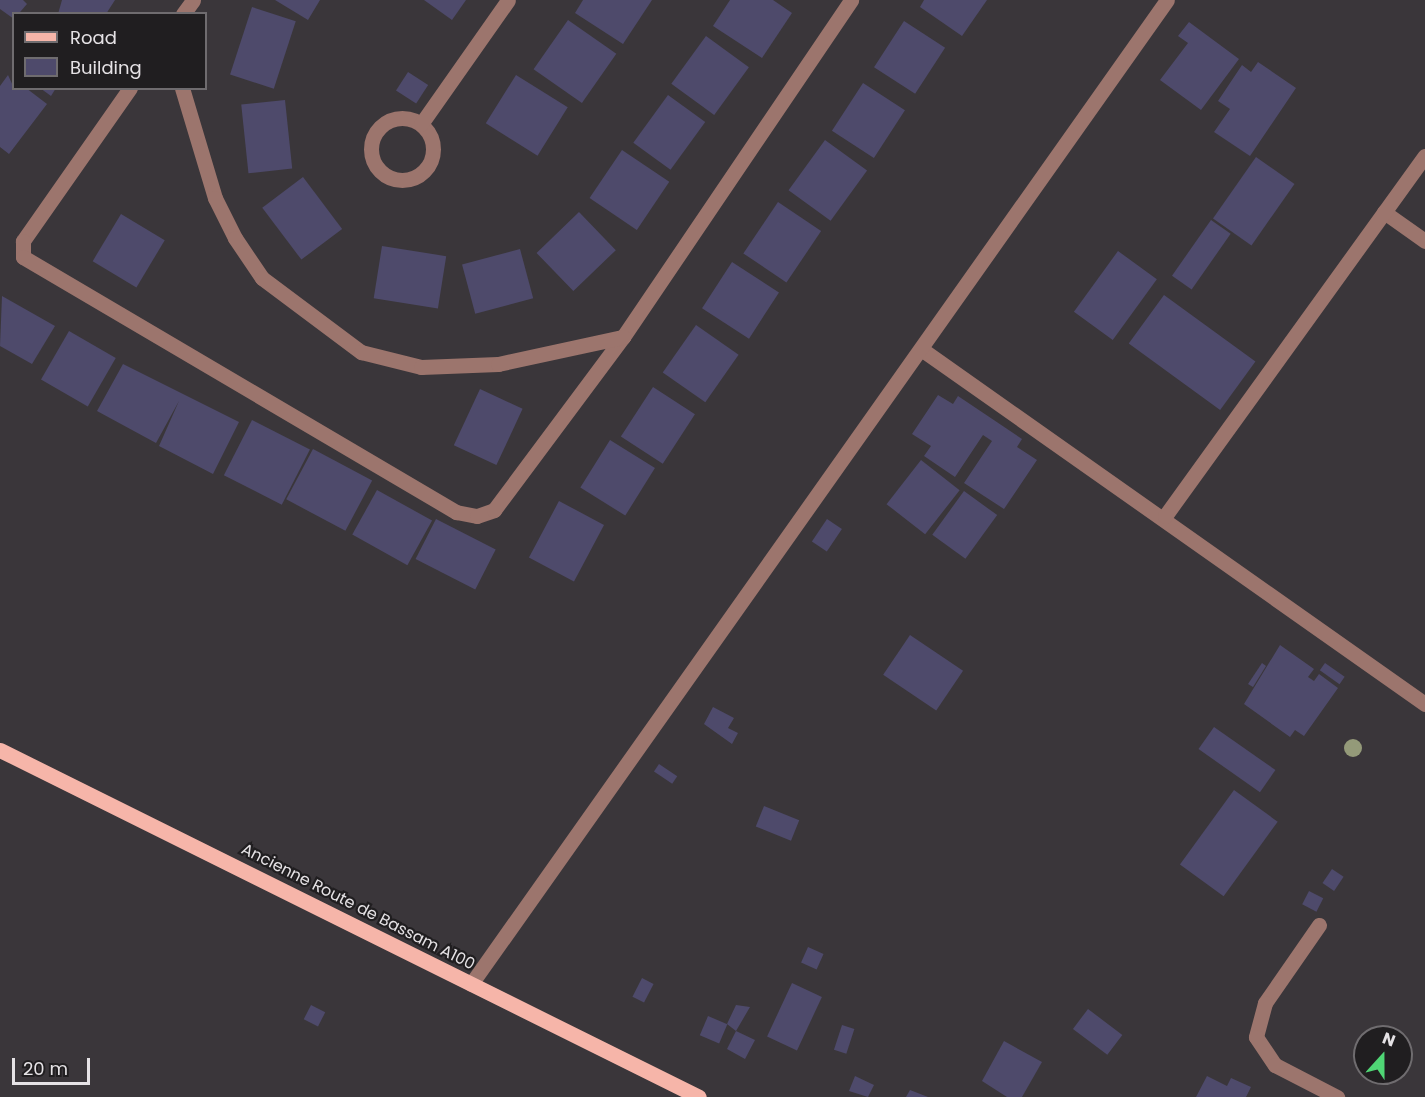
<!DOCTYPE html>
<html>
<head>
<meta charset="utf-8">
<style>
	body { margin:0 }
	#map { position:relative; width:1425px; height:1097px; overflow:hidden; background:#3a363a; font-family:Poppins,sans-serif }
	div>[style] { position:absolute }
	.building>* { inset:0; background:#4e4a6b; transform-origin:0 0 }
	.minor>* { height:15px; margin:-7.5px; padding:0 7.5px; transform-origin:7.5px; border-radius:7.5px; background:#9c756d }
	.minor>.ring { margin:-7.5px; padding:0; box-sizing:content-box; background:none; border:15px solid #9c756d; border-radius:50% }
	.major>* { height:15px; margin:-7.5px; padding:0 7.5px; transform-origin:7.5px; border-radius:7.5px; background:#f6b5a9 }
	.trees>* { width:18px; height:18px; margin:-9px; border-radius:50%; background:#949a79 }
	span { translate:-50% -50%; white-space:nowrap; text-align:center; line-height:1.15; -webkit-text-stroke:4.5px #201e20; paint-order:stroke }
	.street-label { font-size:16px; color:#e5e2e5 }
	.legend { position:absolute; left:12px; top:12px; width:195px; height:78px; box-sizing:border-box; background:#201e20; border:2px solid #6f6c6f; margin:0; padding:8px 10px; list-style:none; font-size:18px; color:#e5e2e5 }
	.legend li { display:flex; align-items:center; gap:12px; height:30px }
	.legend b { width:30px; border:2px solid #6f6c6f }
	.north { position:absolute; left:1353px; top:1025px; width:60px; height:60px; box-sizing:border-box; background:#201e20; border:2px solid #6f6c6f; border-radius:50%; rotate:21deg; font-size:16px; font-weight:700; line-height:24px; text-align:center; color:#e5e2e5 }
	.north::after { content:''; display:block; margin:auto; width:21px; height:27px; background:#4fd675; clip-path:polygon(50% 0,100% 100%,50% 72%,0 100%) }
	.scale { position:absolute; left:12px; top:1058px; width:78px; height:27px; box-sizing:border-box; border:3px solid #e5e2e5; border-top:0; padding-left:8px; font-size:18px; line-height:21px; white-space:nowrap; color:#e5e2e5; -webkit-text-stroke:4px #201e20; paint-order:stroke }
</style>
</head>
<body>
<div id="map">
	<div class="building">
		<div style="clip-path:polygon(0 0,23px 0,27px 4px,14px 19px,0 9px)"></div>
		<div style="clip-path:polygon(62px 0,115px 0,106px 14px,58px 14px)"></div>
		<div style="clip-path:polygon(275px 0,320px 0,308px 20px)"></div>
		<div style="clip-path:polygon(424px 0,466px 0,452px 20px)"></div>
		<div style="clip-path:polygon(583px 0,652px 0,623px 44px,575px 13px)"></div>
		<div style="clip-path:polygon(730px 0,773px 0,792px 13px,762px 58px,713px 26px)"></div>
		<div style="clip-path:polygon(924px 0,987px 0,962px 36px,920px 7px)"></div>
		<div style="left:252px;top:7px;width:46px;height:71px;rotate:18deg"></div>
		<div style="left:568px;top:20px;width:59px;height:60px;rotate:35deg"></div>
		<div style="left:904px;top:21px;width:49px;height:55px;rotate:33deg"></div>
		<div style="clip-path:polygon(1189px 22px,1239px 59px,1201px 110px,1160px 80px,1188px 43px,1178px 36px)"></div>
		<div style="left:706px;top:36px;width:53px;height:59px;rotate:36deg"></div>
		<div style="clip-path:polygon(1258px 62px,1296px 88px,1250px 156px,1214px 132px,1230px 109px,1218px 101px,1242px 65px,1251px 72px)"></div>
		<div style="left:408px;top:72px;width:24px;height:22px;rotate:33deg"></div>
		<div style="clip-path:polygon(8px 75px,14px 88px,26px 88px,47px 104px,9px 154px,0 147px,0 86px)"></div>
		<div style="left:516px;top:75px;width:61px;height:57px;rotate:32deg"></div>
		<div style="left:863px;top:83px;width:50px;height:57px;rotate:33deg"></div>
		<div style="clip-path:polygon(40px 88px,56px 88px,51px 96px)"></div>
		<div style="left:668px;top:95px;width:46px;height:59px;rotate:36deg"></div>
		<div style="left:285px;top:100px;width:69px;height:44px;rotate:84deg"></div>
		<div style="left:825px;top:140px;width:52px;height:62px;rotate:36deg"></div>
		<div style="left:622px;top:150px;width:57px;height:58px;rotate:34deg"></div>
		<div style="left:1256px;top:157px;width:47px;height:75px;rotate:35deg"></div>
		<div style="left:303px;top:177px;width:65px;height:51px;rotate:53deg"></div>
		<div style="left:778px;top:202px;width:52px;height:62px;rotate:34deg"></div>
		<div style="left:579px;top:212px;width:53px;height:59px;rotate:46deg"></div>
		<div style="left:121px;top:214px;width:51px;height:55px;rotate:31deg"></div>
		<div style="left:1211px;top:220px;width:24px;height:68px;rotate:35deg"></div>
		<div style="left:382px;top:246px;width:65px;height:53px;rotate:9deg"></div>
		<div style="left:520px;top:249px;width:51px;height:60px;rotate:75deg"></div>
		<div style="left:1118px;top:251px;width:48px;height:75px;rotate:36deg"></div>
		<div style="left:732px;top:262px;width:56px;height:55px;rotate:33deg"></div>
		<div style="left:1164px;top:295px;width:113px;height:60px;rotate:36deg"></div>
		<div style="clip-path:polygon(2px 296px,55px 326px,32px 364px,0 346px)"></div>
		<div style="left:696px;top:325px;width:52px;height:58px;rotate:35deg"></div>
		<div style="left:69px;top:331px;width:54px;height:56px;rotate:30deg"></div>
		<div style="clip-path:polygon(123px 364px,239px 422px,213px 474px,159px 446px,179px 401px,156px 443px,97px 411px)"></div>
		<div style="left:653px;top:387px;width:50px;height:59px;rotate:33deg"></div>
		<div style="left:480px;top:389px;width:47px;height:62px;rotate:25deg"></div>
		<div style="clip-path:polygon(938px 395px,953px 404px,958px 396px,1022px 439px,1017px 447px,1037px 460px,1004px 509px,964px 483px,992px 441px,983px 435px,955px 477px,924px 456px,931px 446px,912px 434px)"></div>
		<div style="left:252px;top:420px;width:65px;height:62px;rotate:27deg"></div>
		<div style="left:610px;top:440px;width:53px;height:56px;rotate:32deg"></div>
		<div style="left:313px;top:449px;width:67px;height:57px;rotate:28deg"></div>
		<div style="left:921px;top:460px;width:49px;height:56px;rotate:38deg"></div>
		<div style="left:377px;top:490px;width:63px;height:51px;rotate:29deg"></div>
		<div style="left:964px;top:491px;width:41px;height:54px;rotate:36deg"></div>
		<div style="left:559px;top:501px;width:51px;height:64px;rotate:28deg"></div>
		<div style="left:436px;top:519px;width:67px;height:45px;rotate:27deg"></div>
		<div style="left:827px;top:519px;width:18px;height:27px;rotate:34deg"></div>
		<div style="left:910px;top:635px;width:64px;height:48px;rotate:34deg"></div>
		<div style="clip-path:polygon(1280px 645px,1314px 669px,1308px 677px,1314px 681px,1319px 674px,1338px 688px,1304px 736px,1295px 730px,1290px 737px,1244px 704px)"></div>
		<div style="clip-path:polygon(1262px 663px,1266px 666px,1253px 687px,1248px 684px)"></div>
		<div style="left:1325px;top:663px;width:24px;height:9px;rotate:35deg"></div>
		<div style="clip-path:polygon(713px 707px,734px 718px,728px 728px,738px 733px,732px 744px,704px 724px)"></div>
		<div style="left:1214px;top:727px;width:75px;height:27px;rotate:35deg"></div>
		<div style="left:659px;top:764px;width:22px;height:9px;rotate:34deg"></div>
		<div style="left:1234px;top:790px;width:54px;height:92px;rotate:36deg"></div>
		<div style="left:764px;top:806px;width:38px;height:22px;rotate:22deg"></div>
		<div style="left:1332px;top:869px;width:14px;height:17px;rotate:34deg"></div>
		<div style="left:1309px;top:891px;width:16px;height:15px;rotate:27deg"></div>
		<div style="left:808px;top:947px;width:17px;height:17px;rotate:24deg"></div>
		<div style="left:642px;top:978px;width:13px;height:21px;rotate:27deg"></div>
		<div style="left:792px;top:983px;width:33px;height:59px;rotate:25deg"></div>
		<div style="left:311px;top:1005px;width:16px;height:16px;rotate:27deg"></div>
		<div style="clip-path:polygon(736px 1005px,750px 1007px,736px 1031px,755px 1040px,745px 1059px,727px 1049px,736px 1031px,727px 1024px)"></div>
		<div style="left:1088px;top:1009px;width:43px;height:25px;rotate:37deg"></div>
		<div style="left:708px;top:1016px;width:21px;height:21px;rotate:23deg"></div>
		<div style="left:842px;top:1025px;width:13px;height:26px;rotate:18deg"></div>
		<div style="clip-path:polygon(1004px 1041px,1042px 1062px,1022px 1097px,1007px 1097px,982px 1081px)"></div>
		<div style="clip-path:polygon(855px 1076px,874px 1085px,868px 1097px,849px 1091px)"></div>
		<div style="clip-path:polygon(1207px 1076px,1227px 1086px,1231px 1078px,1251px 1087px,1246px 1097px,1196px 1097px)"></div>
		<div style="clip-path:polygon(910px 1090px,928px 1097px,906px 1097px)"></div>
	</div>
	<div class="minor">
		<div style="left:183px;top:14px;width:17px;rotate:-54deg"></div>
		<div style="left:130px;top:88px;width:187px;rotate:125deg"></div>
		<div style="left:23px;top:241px;width:16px;rotate:90deg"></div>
		<div style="left:23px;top:257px;width:503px;rotate:30.49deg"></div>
		<div style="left:456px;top:512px;width:21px;rotate:11deg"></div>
		<div style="left:477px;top:516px;width:18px;rotate:-19deg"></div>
		<div style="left:494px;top:510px;width:216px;rotate:-53.3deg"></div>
		<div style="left:623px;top:337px;width:407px;rotate:-55.9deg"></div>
		<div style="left:182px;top:88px;width:115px;rotate:73.3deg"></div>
		<div style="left:215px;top:198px;width:45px;rotate:63.4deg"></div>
		<div style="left:235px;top:238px;width:48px;rotate:56deg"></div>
		<div style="left:262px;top:278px;width:124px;rotate:36.8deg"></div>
		<div style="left:361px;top:352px;width:62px;rotate:14deg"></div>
		<div style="left:421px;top:367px;width:77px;rotate:-2.2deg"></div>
		<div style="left:498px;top:364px;width:128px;rotate:-12.2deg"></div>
		<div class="ring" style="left:371px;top:118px;width:47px;height:47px"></div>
		<div style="left:421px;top:124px;width:151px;rotate:-54.9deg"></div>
		<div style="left:1384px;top:212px;width:50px;rotate:35.3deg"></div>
		<div style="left:924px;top:351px;width:613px;rotate:35.17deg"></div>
		<div style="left:1165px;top:516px;width:444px;rotate:-54.2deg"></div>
		<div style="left:1319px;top:925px;width:95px;rotate:124.7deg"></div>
		<div style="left:1265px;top:1003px;width:35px;rotate:105deg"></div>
		<div style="left:1256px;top:1037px;width:34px;rotate:56deg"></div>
		<div style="left:1275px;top:1065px;width:70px;rotate:27.3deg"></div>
		<div style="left:471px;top:984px;width:1205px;rotate:-54.73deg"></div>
	</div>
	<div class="major">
		<div style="left:0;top:750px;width:780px;rotate:26.4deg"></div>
	</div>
	<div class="trees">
		<div style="left:1353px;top:748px"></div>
	</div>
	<div class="street-label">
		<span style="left:358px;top:907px;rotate:27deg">Ancienne Route de Bassam A100</span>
	</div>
	<ul class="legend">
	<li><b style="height:8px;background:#f6b5a9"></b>Road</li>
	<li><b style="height:16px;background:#4e4a6b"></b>Building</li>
	</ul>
	<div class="north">N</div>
	<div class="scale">20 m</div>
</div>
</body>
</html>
